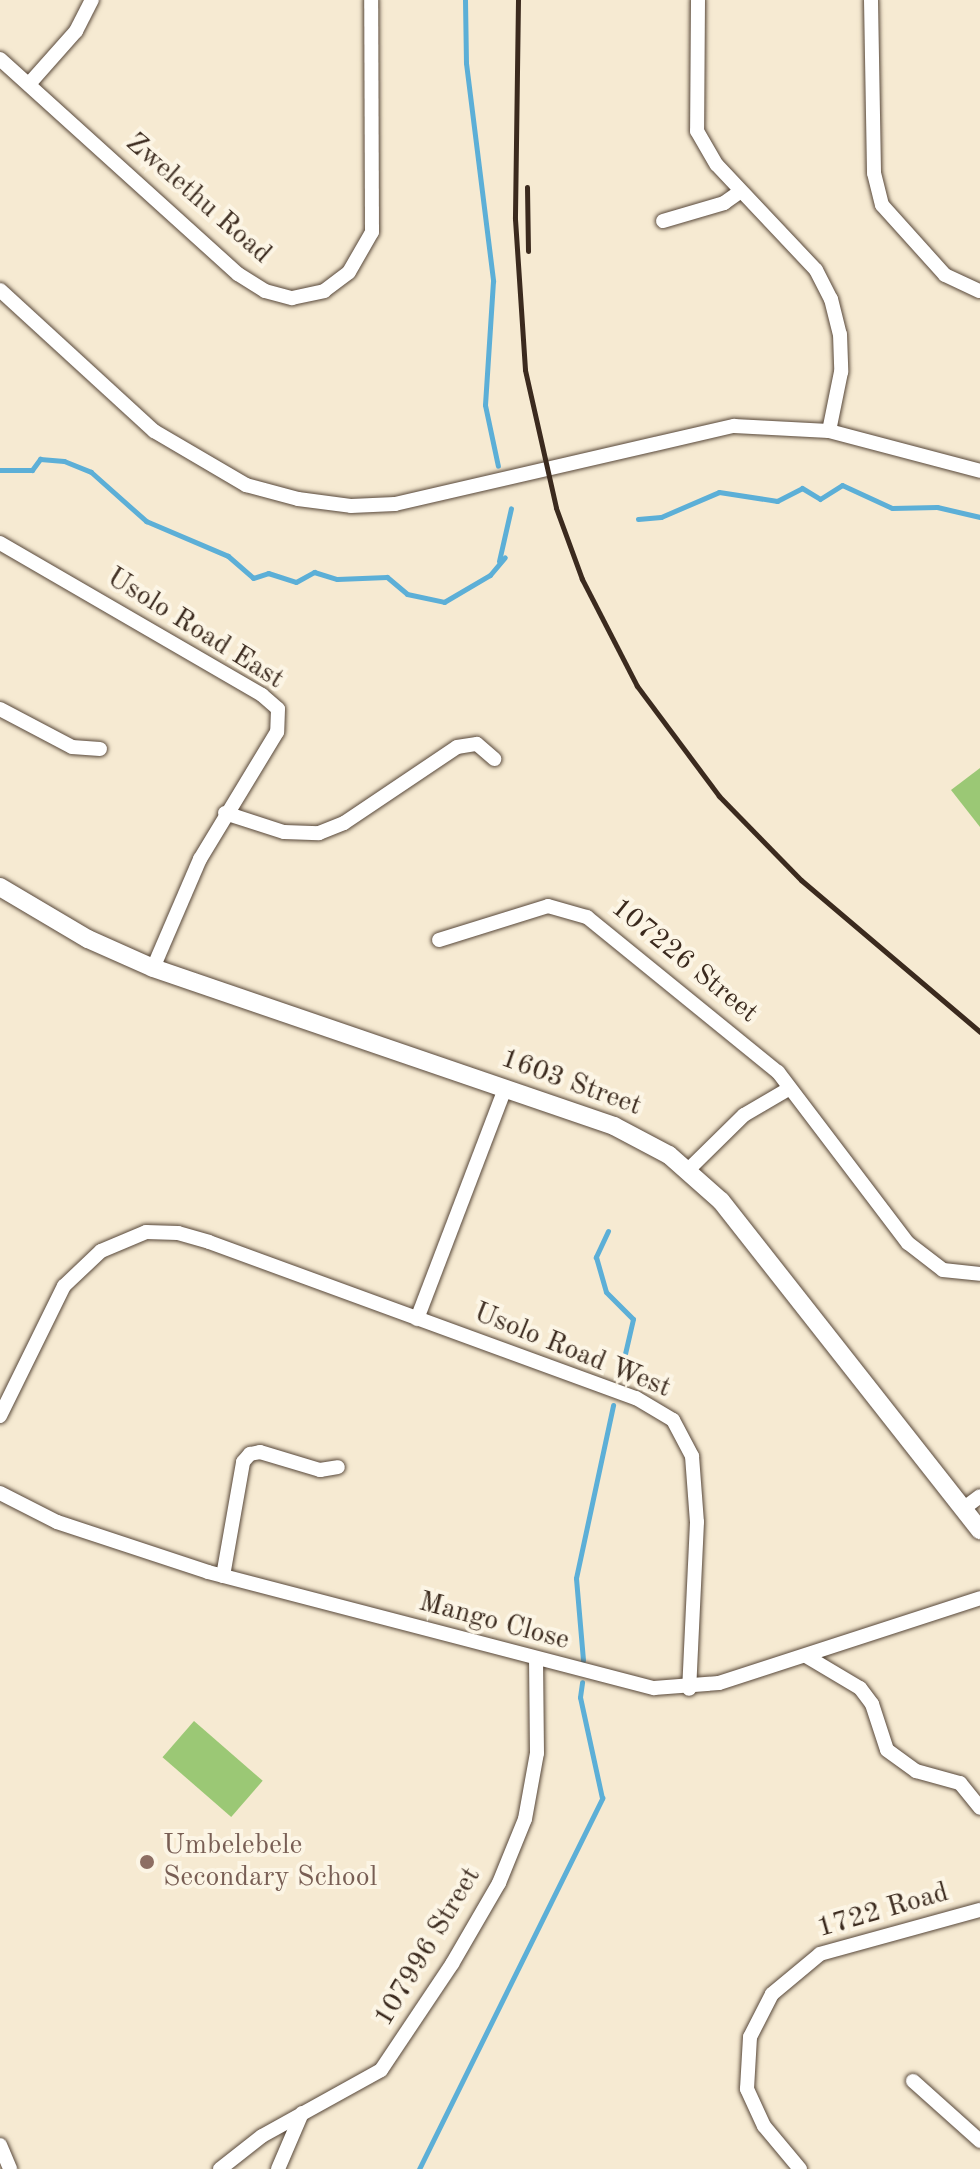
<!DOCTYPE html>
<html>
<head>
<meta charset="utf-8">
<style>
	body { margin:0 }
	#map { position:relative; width:980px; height:2169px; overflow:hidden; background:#f6ead2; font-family:"Old Standard TT",serif }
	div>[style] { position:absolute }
	.green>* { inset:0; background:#9bc875; transform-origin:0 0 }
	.stream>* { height:5px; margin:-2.5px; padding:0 2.5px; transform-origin:2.5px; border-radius:2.5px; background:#5cafd7 }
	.roads { filter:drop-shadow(0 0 2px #574739) drop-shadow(0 0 2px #574739) }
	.minor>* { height:14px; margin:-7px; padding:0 7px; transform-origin:7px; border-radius:7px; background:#fff }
	.tertiary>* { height:18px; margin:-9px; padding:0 9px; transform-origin:9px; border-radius:9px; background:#fff }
	.rail>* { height:5px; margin:-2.5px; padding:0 2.5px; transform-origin:2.5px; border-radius:2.5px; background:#3b2a1e }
	.dots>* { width:22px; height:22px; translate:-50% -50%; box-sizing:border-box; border:4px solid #fcf5e5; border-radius:50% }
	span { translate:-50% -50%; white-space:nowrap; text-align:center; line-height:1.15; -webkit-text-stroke:8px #fcf5e5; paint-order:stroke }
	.street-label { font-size:28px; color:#3b2a1e }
	.education-label { font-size:28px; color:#785e54 }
	.left { translate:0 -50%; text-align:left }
</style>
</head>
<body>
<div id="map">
	<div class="green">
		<div style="clip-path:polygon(980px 768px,980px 827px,951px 790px)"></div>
		<div style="left:194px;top:1721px;width:91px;height:48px;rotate:41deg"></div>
	</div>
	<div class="stream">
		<div style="left:465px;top:0;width:63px;rotate:89.1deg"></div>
		<div style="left:466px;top:63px;width:220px;rotate:82.9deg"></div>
		<div style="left:493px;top:281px;width:124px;rotate:93.7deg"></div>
		<div style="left:485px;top:405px;width:62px;rotate:78deg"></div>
		<div style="left:0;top:470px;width:32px"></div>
		<div style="left:32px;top:470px;width:14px;rotate:-54deg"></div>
		<div style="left:40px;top:459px;width:24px;rotate:5deg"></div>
		<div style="left:64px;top:461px;width:29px;rotate:22deg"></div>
		<div style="left:91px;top:472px;width:74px;rotate:41.7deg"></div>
		<div style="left:146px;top:521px;width:89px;rotate:23.1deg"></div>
		<div style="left:228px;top:556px;width:33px;rotate:41deg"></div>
		<div style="left:253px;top:578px;width:16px;rotate:-18deg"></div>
		<div style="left:268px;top:573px;width:29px;rotate:18deg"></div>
		<div style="left:296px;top:582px;width:21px;rotate:-29deg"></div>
		<div style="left:314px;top:572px;width:24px;rotate:17deg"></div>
		<div style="left:337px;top:579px;width:50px;rotate:-2.3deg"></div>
		<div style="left:387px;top:577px;width:26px;rotate:40deg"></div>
		<div style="left:407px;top:594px;width:38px;rotate:12deg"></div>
		<div style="left:444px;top:602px;width:53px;rotate:-30.4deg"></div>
		<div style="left:490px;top:575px;width:23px;rotate:-50deg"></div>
		<div style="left:638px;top:519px;width:23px;rotate:-5deg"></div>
		<div style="left:661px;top:517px;width:63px;rotate:-23.3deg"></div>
		<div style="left:719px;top:492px;width:59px;rotate:8.8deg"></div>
		<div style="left:777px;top:501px;width:28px;rotate:-27deg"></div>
		<div style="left:802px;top:488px;width:21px;rotate:31deg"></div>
		<div style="left:820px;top:499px;width:26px;rotate:-32deg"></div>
		<div style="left:842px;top:485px;width:55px;rotate:24.7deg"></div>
		<div style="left:892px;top:508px;width:45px;rotate:-1.3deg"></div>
		<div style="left:937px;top:507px;width:44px;rotate:13.1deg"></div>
		<div style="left:499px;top:561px;width:54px;rotate:-77.2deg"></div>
		<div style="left:608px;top:1231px;width:29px;rotate:115deg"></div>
		<div style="left:596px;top:1257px;width:36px;rotate:74deg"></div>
		<div style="left:606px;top:1292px;width:38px;rotate:45deg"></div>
		<div style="left:633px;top:1319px;width:53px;rotate:103deg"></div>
		<div style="left:583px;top:1660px;width:82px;rotate:-94.9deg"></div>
		<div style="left:576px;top:1578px;width:177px;rotate:-77.9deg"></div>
		<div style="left:419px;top:2169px;width:414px;rotate:-63.7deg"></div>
		<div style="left:602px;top:1798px;width:103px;rotate:-102.3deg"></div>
		<div style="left:580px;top:1697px;width:15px;rotate:-82deg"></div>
	</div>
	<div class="roads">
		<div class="minor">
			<div style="left:698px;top:0;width:131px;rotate:90.4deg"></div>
			<div style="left:697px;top:131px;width:39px;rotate:60deg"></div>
			<div style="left:717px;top:165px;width:144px;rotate:46.7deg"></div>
			<div style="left:816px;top:270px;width:33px;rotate:63deg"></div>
			<div style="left:831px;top:299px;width:36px;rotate:76deg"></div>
			<div style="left:840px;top:334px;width:38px;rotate:88deg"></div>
			<div style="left:841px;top:372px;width:60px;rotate:101.5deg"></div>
			<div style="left:871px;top:0;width:173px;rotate:89deg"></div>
			<div style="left:874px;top:173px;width:33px;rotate:76deg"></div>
			<div style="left:882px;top:205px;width:94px;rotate:48deg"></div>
			<div style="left:945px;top:275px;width:38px;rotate:25deg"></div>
			<div style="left:0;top:59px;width:321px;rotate:42.1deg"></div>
			<div style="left:238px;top:274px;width:32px;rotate:32deg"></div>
			<div style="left:265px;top:291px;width:28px;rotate:15deg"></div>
			<div style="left:292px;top:298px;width:33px;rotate:-12deg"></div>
			<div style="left:324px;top:291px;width:31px;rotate:-37deg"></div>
			<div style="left:349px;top:272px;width:46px;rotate:-60.1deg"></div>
			<div style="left:372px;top:232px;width:232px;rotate:-90.2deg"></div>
			<div style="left:29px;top:84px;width:71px;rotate:-48.4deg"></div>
			<div style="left:76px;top:31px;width:35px;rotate:-63deg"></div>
			<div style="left:663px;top:221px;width:64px;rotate:-16.4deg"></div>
			<div style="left:724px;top:203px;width:19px;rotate:-35deg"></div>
			<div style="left:0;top:290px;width:209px;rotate:42.5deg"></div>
			<div style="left:154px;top:431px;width:107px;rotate:30.4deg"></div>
			<div style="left:246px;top:485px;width:54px;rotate:15.1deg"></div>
			<div style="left:298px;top:499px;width:53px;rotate:7.5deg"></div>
			<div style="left:351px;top:506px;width:44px;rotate:-2.6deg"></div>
			<div style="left:395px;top:504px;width:348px;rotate:-13deg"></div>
			<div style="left:734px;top:426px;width:95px;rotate:3deg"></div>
			<div style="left:829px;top:431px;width:156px;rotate:14.8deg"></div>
			<div style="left:0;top:543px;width:303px;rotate:30.1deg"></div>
			<div style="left:262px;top:695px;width:21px;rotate:41deg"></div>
			<div style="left:278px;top:709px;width:23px;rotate:92deg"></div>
			<div style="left:277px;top:732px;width:149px;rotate:121.2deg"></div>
			<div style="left:200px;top:859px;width:119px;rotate:113.3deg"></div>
			<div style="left:0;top:709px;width:81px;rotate:27.8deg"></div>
			<div style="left:72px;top:747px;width:28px;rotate:4deg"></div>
			<div style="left:225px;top:813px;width:62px;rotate:17.9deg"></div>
			<div style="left:284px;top:832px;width:35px;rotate:2deg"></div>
			<div style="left:319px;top:833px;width:27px;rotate:-22deg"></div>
			<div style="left:344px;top:823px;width:136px;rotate:-33.9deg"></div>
			<div style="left:457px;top:747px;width:20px;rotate:-9deg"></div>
			<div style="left:477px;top:744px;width:23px;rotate:41deg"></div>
			<div style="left:439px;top:940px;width:114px;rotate:-17.3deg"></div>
			<div style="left:548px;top:906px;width:41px;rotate:15.8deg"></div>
			<div style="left:587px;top:917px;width:246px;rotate:39.1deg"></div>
			<div style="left:778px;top:1072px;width:215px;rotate:52.8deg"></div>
			<div style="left:908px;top:1243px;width:44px;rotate:37.6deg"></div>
			<div style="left:943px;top:1270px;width:37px;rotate:6deg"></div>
			<div style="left:689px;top:1169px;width:77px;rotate:-44.5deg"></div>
			<div style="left:744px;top:1115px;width:53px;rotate:-30.4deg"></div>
			<div style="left:417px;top:1319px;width:247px;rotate:-69.1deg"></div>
			<div style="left:0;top:1416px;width:145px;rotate:-63.8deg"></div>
			<div style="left:64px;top:1286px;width:51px;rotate:-43.4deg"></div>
			<div style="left:101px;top:1251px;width:49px;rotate:-22.9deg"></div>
			<div style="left:146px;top:1232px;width:32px;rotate:2deg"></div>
			<div style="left:178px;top:1233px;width:32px;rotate:16deg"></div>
			<div style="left:209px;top:1242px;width:455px;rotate:20.1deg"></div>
			<div style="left:636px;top:1398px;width:43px;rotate:30.7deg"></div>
			<div style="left:673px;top:1420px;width:41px;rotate:62.2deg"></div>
			<div style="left:692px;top:1456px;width:66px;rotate:85.7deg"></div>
			<div style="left:697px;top:1522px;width:167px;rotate:92.7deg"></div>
			<div style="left:0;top:1493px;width:64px;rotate:27deg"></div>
			<div style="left:57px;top:1522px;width:159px;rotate:18.3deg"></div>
			<div style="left:208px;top:1572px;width:461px;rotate:14.6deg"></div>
			<div style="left:654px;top:1688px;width:65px;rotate:-4.4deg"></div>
			<div style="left:719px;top:1683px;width:274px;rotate:-18deg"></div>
			<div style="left:963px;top:1509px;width:21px;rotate:-37deg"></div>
			<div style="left:223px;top:1576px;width:116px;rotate:-80deg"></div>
			<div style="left:243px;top:1462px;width:11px;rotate:-49deg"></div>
			<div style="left:250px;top:1454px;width:10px;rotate:-11deg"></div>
			<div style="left:260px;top:1452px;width:63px;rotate:16.7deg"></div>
			<div style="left:320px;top:1470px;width:18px;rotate:-9deg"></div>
			<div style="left:806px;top:1656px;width:63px;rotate:30.7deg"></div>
			<div style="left:860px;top:1688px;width:20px;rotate:53deg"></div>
			<div style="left:872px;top:1704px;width:48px;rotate:71.9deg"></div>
			<div style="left:887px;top:1750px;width:36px;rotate:36deg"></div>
			<div style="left:916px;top:1771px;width:46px;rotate:15.3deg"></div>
			<div style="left:960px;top:1783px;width:32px;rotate:51deg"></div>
			<div style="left:913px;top:2081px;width:90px;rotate:41.8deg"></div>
			<div style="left:0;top:2145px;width:26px;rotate:67deg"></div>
			<div style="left:220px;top:2169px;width:53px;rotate:-38.2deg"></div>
			<div style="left:262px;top:2136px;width:136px;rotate:-29deg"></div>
			<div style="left:381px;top:2070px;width:128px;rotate:-56.2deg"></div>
			<div style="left:452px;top:1964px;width:94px;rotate:-59.9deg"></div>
			<div style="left:499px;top:1883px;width:69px;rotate:-67.9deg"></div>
			<div style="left:525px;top:1819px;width:67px;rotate:-79.7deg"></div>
			<div style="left:537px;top:1753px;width:93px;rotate:-90.6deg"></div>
			<div style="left:278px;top:2169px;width:61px;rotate:-66.8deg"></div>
			<div style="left:800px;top:2169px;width:56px;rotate:-129.9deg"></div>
			<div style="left:764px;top:2126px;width:41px;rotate:-114.7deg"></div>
			<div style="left:747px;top:2089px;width:52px;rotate:-86.7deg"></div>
			<div style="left:750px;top:2037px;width:48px;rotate:-62.9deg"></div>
			<div style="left:772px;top:1994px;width:62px;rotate:-39.8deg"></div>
			<div style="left:820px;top:1954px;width:166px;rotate:-15.4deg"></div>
		</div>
		<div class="tertiary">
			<div style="left:0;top:887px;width:102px;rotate:30.6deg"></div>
			<div style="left:88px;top:939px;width:71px;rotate:24deg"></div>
			<div style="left:153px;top:968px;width:487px;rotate:18.9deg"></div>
			<div style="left:614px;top:1126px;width:62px;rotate:27.8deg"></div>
			<div style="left:669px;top:1155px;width:69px;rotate:41.5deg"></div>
			<div style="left:721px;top:1201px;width:419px;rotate:51.8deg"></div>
		</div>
	</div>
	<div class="rail">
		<div style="left:518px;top:0;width:219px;rotate:90.8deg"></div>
		<div style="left:515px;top:219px;width:151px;rotate:86.2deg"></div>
		<div style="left:525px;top:370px;width:141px;rotate:77.3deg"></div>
		<div style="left:556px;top:508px;width:76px;rotate:69.9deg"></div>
		<div style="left:582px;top:579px;width:120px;rotate:62.8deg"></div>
		<div style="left:637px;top:686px;width:137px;rotate:53.3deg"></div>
		<div style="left:719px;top:796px;width:117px;rotate:45.7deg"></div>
		<div style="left:801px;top:880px;width:235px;rotate:40.3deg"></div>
		<div style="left:527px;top:187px;width:64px;rotate:89.1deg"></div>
	</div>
	<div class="dots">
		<div style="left:147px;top:1862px;background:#8d6e63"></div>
	</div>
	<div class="street-label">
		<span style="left:198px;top:199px;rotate:41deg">Zwelethu Road</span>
		<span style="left:195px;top:629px;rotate:32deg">Usolo Road East</span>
		<span style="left:684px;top:961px;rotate:39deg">107226 Street</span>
		<span style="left:571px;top:1083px;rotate:20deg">1603 Street</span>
		<span style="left:572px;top:1351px;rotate:22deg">Usolo Road West</span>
		<span style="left:494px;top:1622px;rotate:15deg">Mango Close</span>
		<span style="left:883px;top:1911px;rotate:-16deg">1722 Road</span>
		<span style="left:428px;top:1947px;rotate:-59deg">107996 Street</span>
	</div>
	<div class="education-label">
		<span class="left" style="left:163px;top:1862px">Umbelebele<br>Secondary School</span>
	</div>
</div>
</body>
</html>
